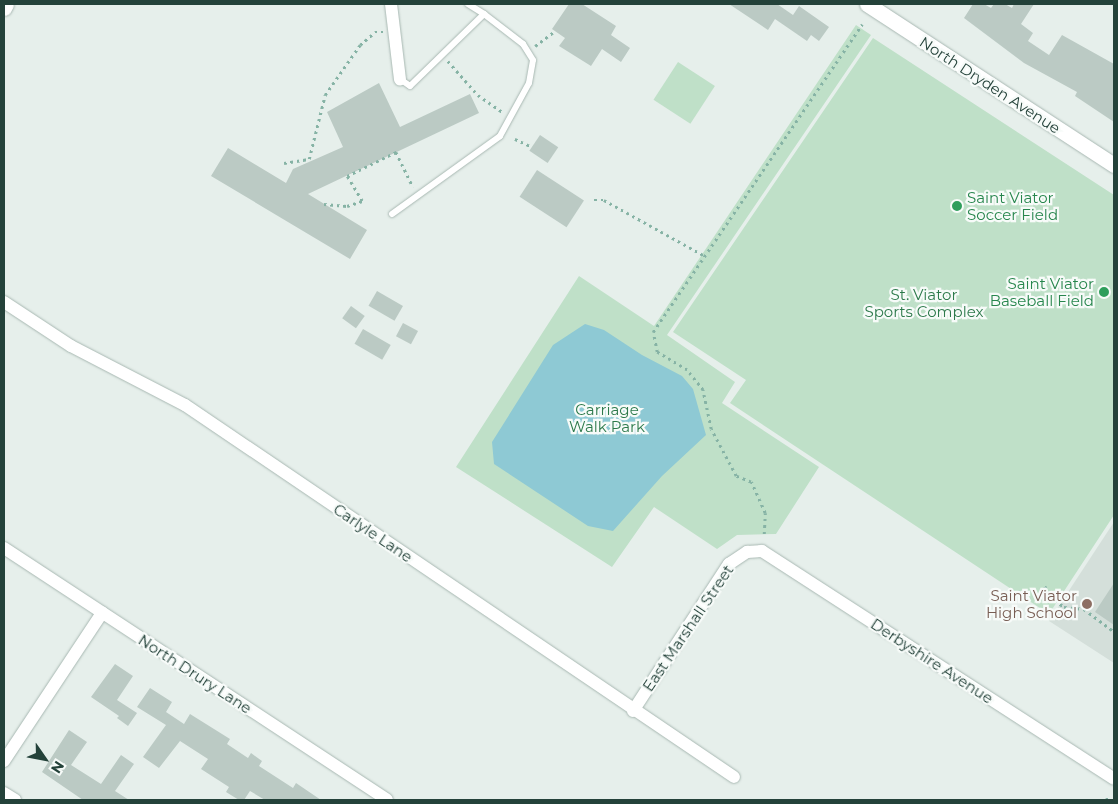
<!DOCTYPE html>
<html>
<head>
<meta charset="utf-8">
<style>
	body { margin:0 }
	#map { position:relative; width:1118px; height:804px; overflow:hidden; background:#e6efeb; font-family:Montserrat,sans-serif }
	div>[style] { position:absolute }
	.built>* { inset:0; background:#d4dfda }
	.green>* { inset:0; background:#bfe0c8; transform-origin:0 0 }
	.water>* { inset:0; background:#8ec9d4 }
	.building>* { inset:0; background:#bbcac4; transform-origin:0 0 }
	.path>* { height:2.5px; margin-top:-1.25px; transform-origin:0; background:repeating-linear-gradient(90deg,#86b3a5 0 2.5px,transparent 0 6.5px) }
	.roads { filter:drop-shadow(0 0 1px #a8b8b2) drop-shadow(0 0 1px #a8b8b2) }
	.service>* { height:6px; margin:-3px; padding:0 3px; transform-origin:3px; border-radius:3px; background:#fff }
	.minor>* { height:12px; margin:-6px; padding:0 6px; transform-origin:6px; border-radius:6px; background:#fff }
	.tertiary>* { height:15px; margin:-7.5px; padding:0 7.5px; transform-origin:7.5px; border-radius:7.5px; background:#fff }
	.secondary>* { height:15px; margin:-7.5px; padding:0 7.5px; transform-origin:7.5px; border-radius:7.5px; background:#fff }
	.dots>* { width:14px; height:14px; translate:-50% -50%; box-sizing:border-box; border:2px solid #f7fbf9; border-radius:50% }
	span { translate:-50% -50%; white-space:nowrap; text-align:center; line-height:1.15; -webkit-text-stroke:4.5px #f7fbf9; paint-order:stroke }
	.street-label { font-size:15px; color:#24423a }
	.leisure-label { font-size:15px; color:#27864d }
	.left { translate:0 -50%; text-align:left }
	.right { translate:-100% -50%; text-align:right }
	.park-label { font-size:15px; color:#2d7a4b }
	.education-label { font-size:15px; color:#785e54 }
	.frame { position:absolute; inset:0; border:5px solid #24423a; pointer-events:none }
	.north { position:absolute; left:20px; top:734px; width:50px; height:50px; -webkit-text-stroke:4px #f7fbf9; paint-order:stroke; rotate:123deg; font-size:14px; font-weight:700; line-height:20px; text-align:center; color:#24423a }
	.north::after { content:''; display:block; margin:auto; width:18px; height:22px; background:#24423a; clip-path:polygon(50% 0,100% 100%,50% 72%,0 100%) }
</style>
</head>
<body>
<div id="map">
	<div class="built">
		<div style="clip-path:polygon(1114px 522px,1114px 663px,1049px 621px)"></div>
	</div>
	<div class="green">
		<div style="clip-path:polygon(856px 25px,871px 35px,667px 335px,735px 382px,722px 403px,819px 467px,776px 534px,737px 535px,717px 549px,654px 507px,612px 567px,456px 467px,579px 276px,654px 326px)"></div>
		<div style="clip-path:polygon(873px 38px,1114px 195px,1114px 515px,1049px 614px,730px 403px,746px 380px,673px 332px)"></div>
		<div style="left:678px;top:62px;width:44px;height:45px;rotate:33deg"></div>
	</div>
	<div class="water">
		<div style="clip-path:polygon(585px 324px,604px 330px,642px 355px,682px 376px,693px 389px,706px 435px,662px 476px,613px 531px,588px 526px,494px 464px,492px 442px,553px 345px)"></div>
	</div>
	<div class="building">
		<div style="clip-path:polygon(569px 4px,582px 4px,616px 26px,611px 35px,630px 48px,621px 62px,602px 49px,591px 66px,559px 46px,565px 38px,552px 29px)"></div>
		<div style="clip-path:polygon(729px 4px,777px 4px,793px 15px,799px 6px,829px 27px,819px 41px,811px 35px,807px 41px,775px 19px,768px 30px)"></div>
		<div style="clip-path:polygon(973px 4px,984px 4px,991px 8px,994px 4px,1005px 4px,1012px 8px,1014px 4px,1034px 4px,1021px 24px,1033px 33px,1028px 41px,1049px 55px,1062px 35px,1114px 64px,1114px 122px,1075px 96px,1077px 92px,1024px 63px,964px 18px)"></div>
		<div style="clip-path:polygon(379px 83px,400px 127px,470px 94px,479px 113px,308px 194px,367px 230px,350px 259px,211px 176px,228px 148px,286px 183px,293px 169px,343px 147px,327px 112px)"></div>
		<div style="left:540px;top:135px;width:22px;height:19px;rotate:34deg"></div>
		<div style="left:537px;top:170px;width:56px;height:32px;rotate:33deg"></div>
		<div style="left:377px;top:291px;width:30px;height:17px;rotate:30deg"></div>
		<div style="left:351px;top:306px;width:17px;height:15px;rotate:36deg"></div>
		<div style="left:403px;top:323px;width:17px;height:15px;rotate:28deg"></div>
		<div style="left:363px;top:329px;width:32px;height:17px;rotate:30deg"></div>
		<div style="clip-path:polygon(1114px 583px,1114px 625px,1095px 612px)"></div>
		<div style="clip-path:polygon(115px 664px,133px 676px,117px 700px,137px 713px,128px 726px,117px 718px,119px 716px,91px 697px)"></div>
		<div style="clip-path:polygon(150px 688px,172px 702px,166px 712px,184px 724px,190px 714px,230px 739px,227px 744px,248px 758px,251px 753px,262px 761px,259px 766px,293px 788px,296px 783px,321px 800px,265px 800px,250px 791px,244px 800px,239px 800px,226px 792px,229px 787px,201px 769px,208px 759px,180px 741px,159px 768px,143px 757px,166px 725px,137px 707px)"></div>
		<div style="clip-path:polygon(69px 730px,87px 742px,71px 765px,101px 784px,121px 755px,134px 764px,115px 791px,129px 800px,83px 800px,42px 772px)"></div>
	</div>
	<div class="path">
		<div style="left:535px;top:46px;width:25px;rotate:-37deg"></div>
		<div style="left:448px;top:61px;width:45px;rotate:48.6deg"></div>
		<div style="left:478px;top:95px;width:29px;rotate:35deg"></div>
		<div style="left:515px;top:139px;width:19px;rotate:25deg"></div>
		<div style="left:284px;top:163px;width:25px;rotate:-9deg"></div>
		<div style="left:309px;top:159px;width:66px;rotate:-76deg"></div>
		<div style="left:325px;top:95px;width:61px;rotate:-55deg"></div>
		<div style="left:360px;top:45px;width:20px;rotate:-41deg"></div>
		<div style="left:375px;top:32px;width:8px"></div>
		<div style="left:594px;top:200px;width:10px"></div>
		<div style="left:604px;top:200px;width:115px;rotate:29deg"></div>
		<div style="left:324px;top:204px;width:23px;rotate:5deg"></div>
		<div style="left:347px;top:206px;width:16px;rotate:-18deg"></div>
		<div style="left:362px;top:201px;width:29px;rotate:-121deg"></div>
		<div style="left:347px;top:176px;width:55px;rotate:-26.1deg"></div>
		<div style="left:396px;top:152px;width:39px;rotate:64deg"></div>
		<div style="left:764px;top:534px;width:21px;rotate:-87deg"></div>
		<div style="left:765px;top:513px;width:34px;rotate:-114deg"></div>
		<div style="left:751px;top:482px;width:16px;rotate:-158deg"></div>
		<div style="left:736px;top:476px;width:53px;rotate:-118deg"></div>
		<div style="left:711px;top:429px;width:40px;rotate:-102deg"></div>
		<div style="left:703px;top:390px;width:26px;rotate:-129deg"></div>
		<div style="left:687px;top:370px;width:35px;rotate:-149deg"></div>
		<div style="left:657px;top:352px;width:20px;rotate:-101deg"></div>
		<div style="left:653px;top:332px;width:372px;rotate:-55.8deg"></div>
		<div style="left:1045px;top:586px;width:11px;rotate:63deg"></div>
		<div style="left:1050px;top:596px;width:18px;rotate:38deg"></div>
		<div style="left:1064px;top:607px;width:20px;rotate:6deg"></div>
		<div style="left:1084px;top:609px;width:38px;rotate:37deg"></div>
		<div style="left:1106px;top:800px;width:4px;rotate:-56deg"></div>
	</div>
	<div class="roads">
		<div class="service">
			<div style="left:468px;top:4px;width:19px;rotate:32deg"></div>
			<div style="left:392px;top:214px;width:133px;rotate:-35.8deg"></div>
			<div style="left:500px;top:136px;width:60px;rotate:-61.3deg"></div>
			<div style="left:529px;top:83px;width:23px;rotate:-80deg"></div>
			<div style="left:533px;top:60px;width:19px;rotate:-122deg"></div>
			<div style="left:523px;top:44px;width:49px;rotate:-142.4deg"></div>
			<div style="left:484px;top:14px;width:103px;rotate:135.8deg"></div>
			<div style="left:410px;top:86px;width:12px;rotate:-145deg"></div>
		</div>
		<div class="minor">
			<div style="left:391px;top:4px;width:76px;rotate:83.2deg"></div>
			<div style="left:4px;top:302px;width:80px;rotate:33.3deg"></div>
			<div style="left:71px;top:346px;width:128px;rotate:27.4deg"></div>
			<div style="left:185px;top:405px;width:663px;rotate:34.12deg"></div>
			<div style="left:4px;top:548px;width:458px;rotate:33.3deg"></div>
			<div style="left:633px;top:711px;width:176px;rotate:-56.9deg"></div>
			<div style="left:729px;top:564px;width:22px;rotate:-34deg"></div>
			<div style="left:747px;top:552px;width:15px;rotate:-4deg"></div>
			<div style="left:762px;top:551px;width:419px;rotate:32.9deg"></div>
			<div style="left:4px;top:761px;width:178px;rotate:-56.5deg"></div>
			<div style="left:4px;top:793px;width:13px;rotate:32deg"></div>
		</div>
		<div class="tertiary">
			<div style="left:867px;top:4px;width:295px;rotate:33.1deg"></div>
		</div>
		<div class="secondary">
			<div style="left:4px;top:8px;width:4px;rotate:-63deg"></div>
		</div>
	</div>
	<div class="dots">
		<div style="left:957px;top:206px;background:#2e9e5b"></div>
		<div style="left:1104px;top:292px;background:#2e9e5b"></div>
		<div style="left:1087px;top:604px;background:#8d6e63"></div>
	</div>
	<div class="street-label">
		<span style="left:990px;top:85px;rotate:33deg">North Dryden Avenue</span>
		<span style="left:373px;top:533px;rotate:34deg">Carlyle Lane</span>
		<span style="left:688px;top:628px;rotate:-56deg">East Marshall Street</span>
		<span style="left:932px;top:661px;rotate:33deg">Derbyshire Avenue</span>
		<span style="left:195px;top:674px;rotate:33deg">North Drury Lane</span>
	</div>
	<div class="leisure-label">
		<span class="left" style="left:967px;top:206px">Saint Viator<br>Soccer Field</span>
		<span class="right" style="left:1094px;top:292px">Saint Viator<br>Baseball Field</span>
	</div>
	<div class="park-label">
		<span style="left:924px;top:303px">St. Viator<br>Sports Complex</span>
		<span style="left:607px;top:418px">Carriage<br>Walk Park</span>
	</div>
	<div class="education-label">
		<span class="right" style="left:1077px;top:604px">Saint Viator<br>High School</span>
	</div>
	<div class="frame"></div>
	<div class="north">N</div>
</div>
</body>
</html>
